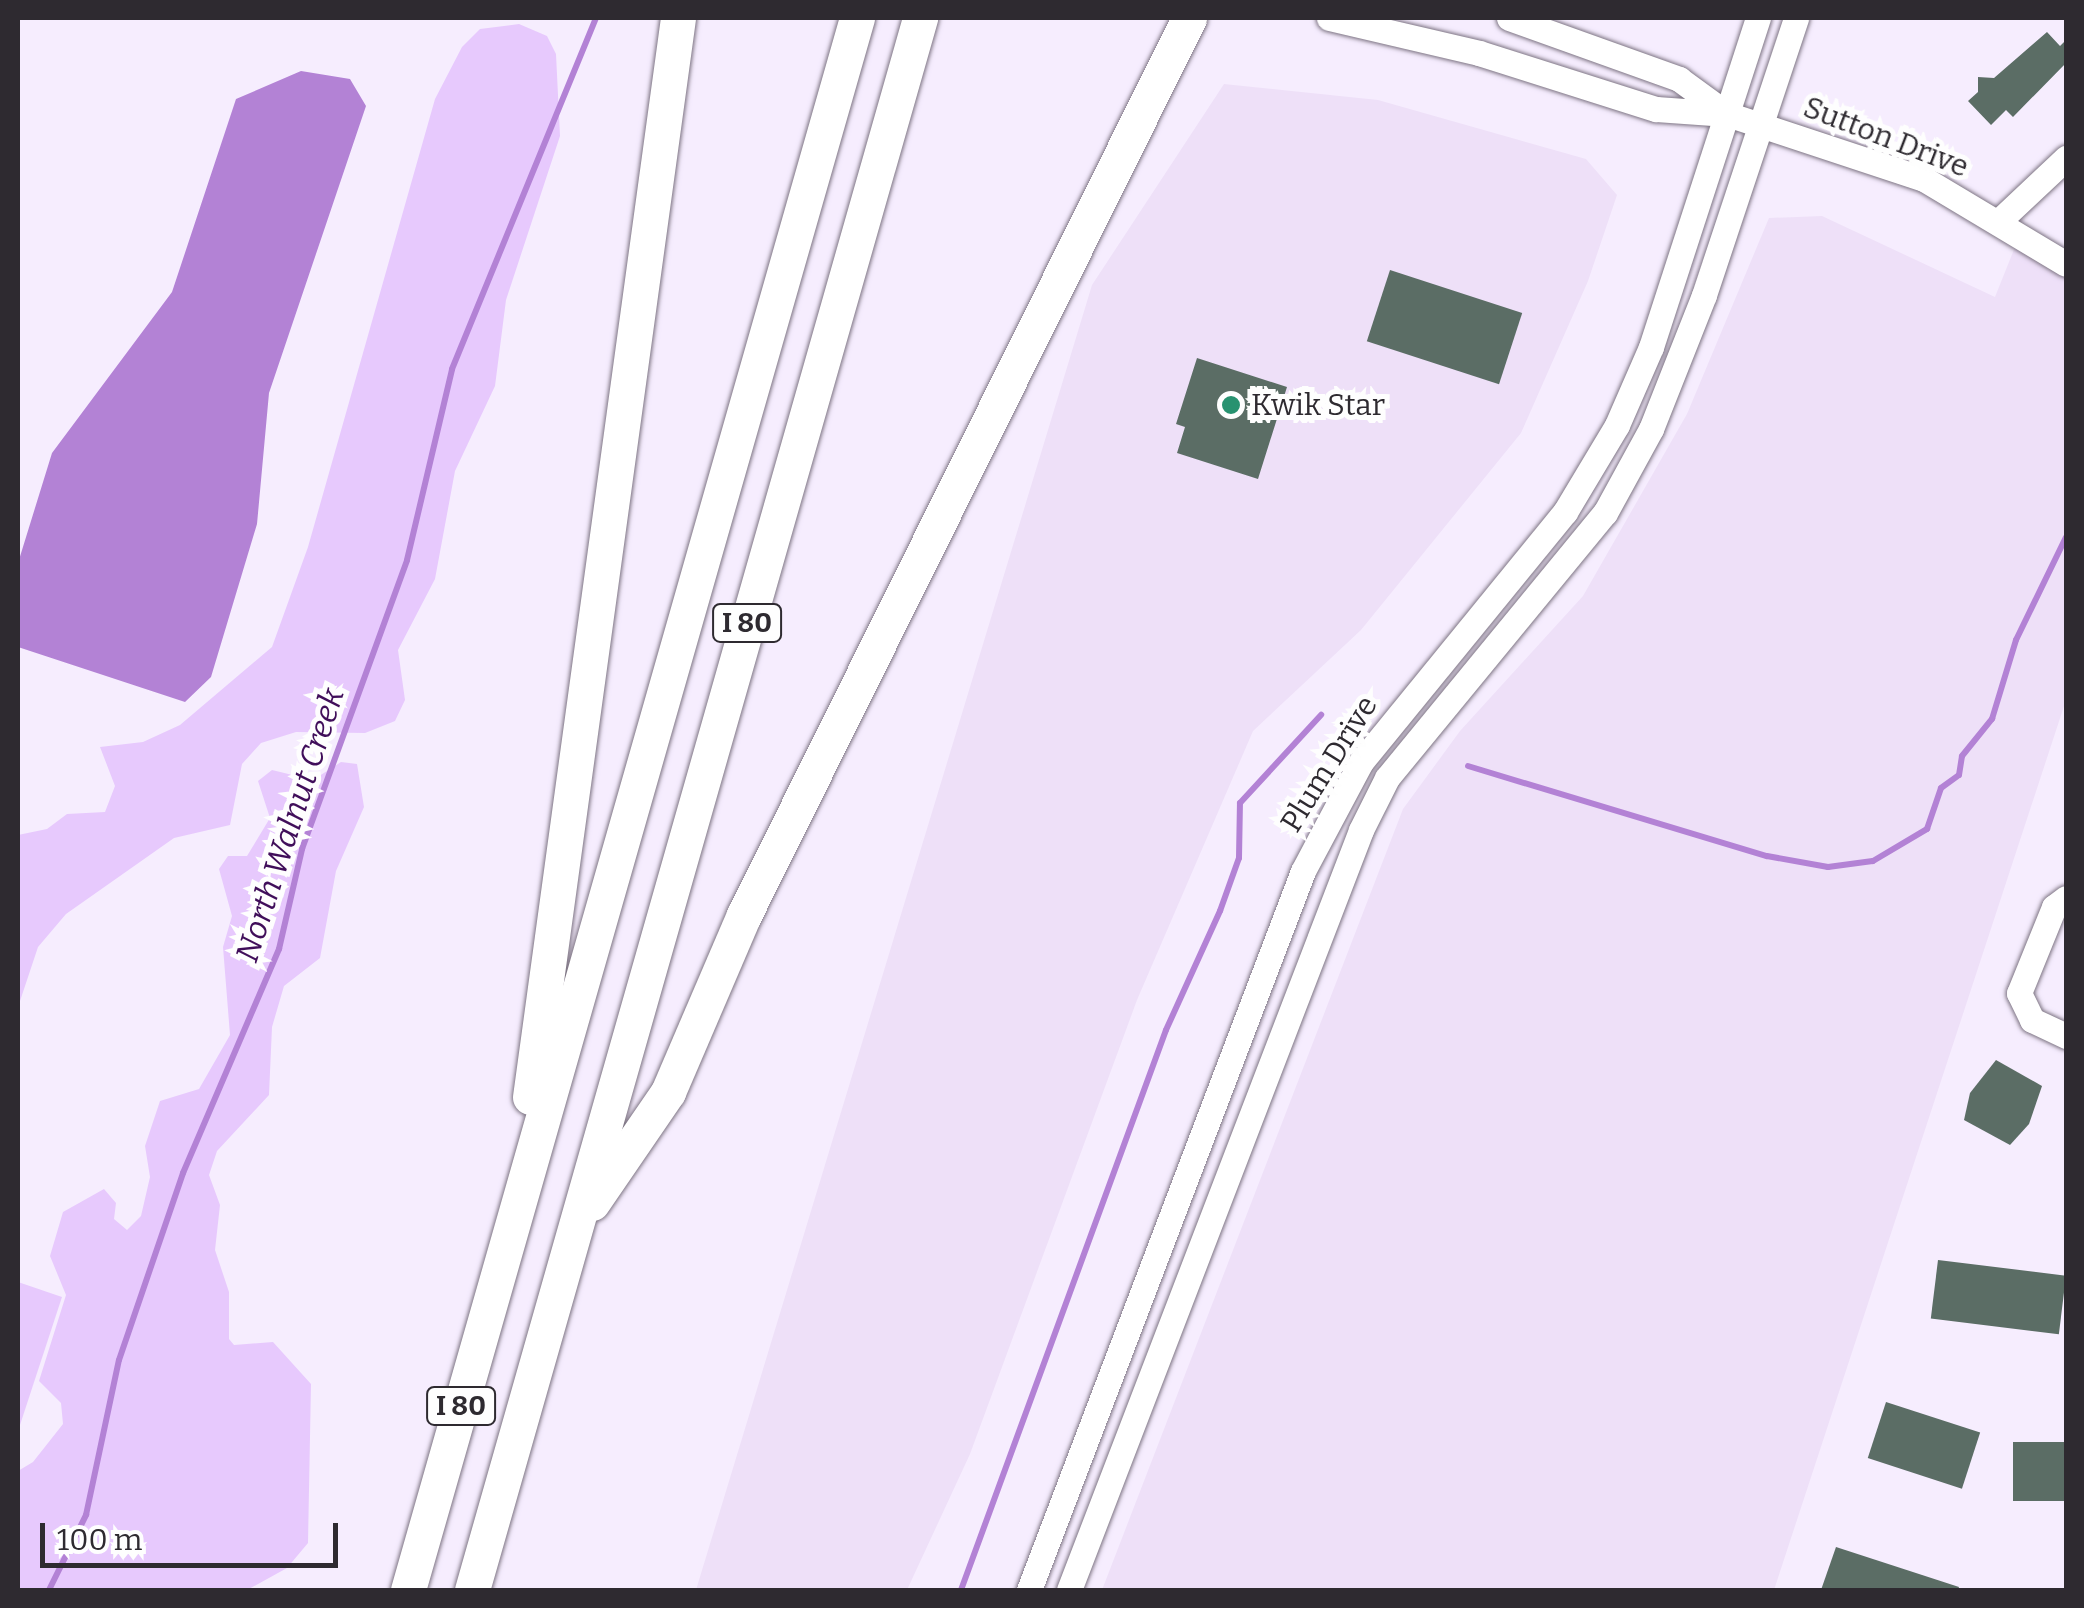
<!DOCTYPE html>
<html>
<head>
<meta charset="utf-8">
<style>
	body { margin:0 }
	#map { position:relative; width:2084px; height:1608px; overflow:hidden; background:#f6edfe; font-family:Bitter,serif }
	div>[style] { position:absolute }
	.built>* { inset:0; background:#eee0f8 }
	.green>* { inset:0; background:#e7c9fd }
	.water>* { inset:0; background:#b382d5 }
	.stream>* { height:6px; margin:-3px; padding:0 3px; transform-origin:3px; border-radius:3px; background:#b382d5 }
	.building>* { inset:0; background:#5b6d65; transform-origin:0 0 }
	.roads { filter:drop-shadow(0 0 2px #7d7483) drop-shadow(0 0 2px #7d7483) }
	.minor>* { height:25px; margin:-12.5px; padding:0 12.5px; transform-origin:12.5px; border-radius:12.5px; background:#fff }
	.highway>* { height:35px; margin:-17.5px; padding:0 17.5px; transform-origin:17.5px; border-radius:17.5px; background:#fff }
	.dots>* { width:28px; height:28px; translate:-50% -50%; box-sizing:border-box; border:5px solid #fefefe; border-radius:50% }
	span { translate:-50% -50%; white-space:nowrap; text-align:center; line-height:1.15; -webkit-text-stroke:10px #fefefe; paint-order:stroke }
	.shield-label span { padding:2px 8px; background:#fefefe; border:2px solid; border-radius:8px; -webkit-text-stroke-width:0 }
	.shield-label { font-size:28px; color:#2e2a30; font-weight:700 }
	.street-label { font-size:30px; color:#2e2a30 }
	.poi-label { font-size:30px; color:#2e2a30 }
	.left { translate:0 -50%; text-align:left }
	.water-label { font-size:32px; color:#400e5a; font-style:italic }
	.frame { position:absolute; inset:0; border:20px solid #2e2a30; pointer-events:none }
	.scale { position:absolute; left:40px; top:1523px; width:298px; height:45px; box-sizing:border-box; border:5px solid #2e2a30; border-top:0; padding-left:12px; font-size:30px; line-height:35px; white-space:nowrap; color:#2e2a30; -webkit-text-stroke:8px #fefefe; paint-order:stroke }
</style>
</head>
<body>
<div id="map">
	<div class="built">
		<div style="clip-path:polygon(1224px 84px,1378px 100px,1586px 159px,1617px 195px,1588px 281px,1521px 433px,1361px 630px,1253px 731px,1137px 1000px,970px 1454px,907px 1590px,696px 1590px,1092px 285px)"></div>
		<div style="clip-path:polygon(1822px 216px,1995px 297px,2021px 232px,2066px 264px,2066px 700px,1774px 1590px,1102px 1590px,1403px 809px,1460px 731px,1583px 596px,1687px 414px,1769px 218px)"></div>
	</div>
	<div class="green">
		<div style="clip-path:polygon(519px 24px,547px 36px,556px 54px,560px 136px,506px 300px,495px 386px,455px 471px,435px 579px,398px 650px,405px 700px,395px 721px,365px 733px,296px 732px,261px 743px,242px 764px,230px 825px,174px 838px,66px 914px,38px 947px,18px 1007px,18px 835px,47px 829px,67px 814px,105px 812px,115px 786px,100px 747px,143px 742px,180px 725px,272px 647px,308px 547px,435px 99px,462px 47px,480px 29px)"></div>
		<div style="clip-path:polygon(341px 762px,357px 764px,364px 807px,336px 871px,320px 958px,284px 986px,272px 1027px,269px 1095px,217px 1151px,209px 1175px,220px 1205px,215px 1250px,229px 1292px,229px 1339px,234px 1345px,273px 1342px,311px 1384px,308px 1543px,287px 1568px,247px 1590px,18px 1590px,18px 1471px,33px 1462px,63px 1424px,61px 1403px,39px 1381px,66px 1295px,50px 1256px,63px 1212px,104px 1189px,116px 1203px,114px 1219px,127px 1230px,141px 1216px,150px 1177px,145px 1146px,160px 1101px,199px 1089px,230px 1035px,223px 947px,232px 916px,219px 869px,228px 856px,247px 856px,270px 818px,258px 781px,272px 770px,313px 780px)"></div>
		<div style="clip-path:polygon(18px 1282px,62px 1297px,18px 1431px)"></div>
	</div>
	<div class="water">
		<div style="clip-path:polygon(301px 71px,350px 79px,366px 106px,269px 393px,257px 524px,211px 677px,185px 702px,18px 647px,18px 563px,52px 453px,172px 292px,236px 99px)"></div>
	</div>
	<div class="stream">
		<div style="left:1468px;top:766px;width:312px;rotate:16.8deg"></div>
		<div style="left:1767px;top:856px;width:62px;rotate:10.2deg"></div>
		<div style="left:1828px;top:867px;width:45px;rotate:-7.6deg"></div>
		<div style="left:1873px;top:861px;width:63px;rotate:-30.7deg"></div>
		<div style="left:1927px;top:829px;width:43px;rotate:-71.1deg"></div>
		<div style="left:1941px;top:788px;width:22px;rotate:-36deg"></div>
		<div style="left:1959px;top:775px;width:19px;rotate:-81deg"></div>
		<div style="left:1962px;top:756px;width:48px;rotate:-51deg"></div>
		<div style="left:1992px;top:719px;width:83px;rotate:-73.1deg"></div>
		<div style="left:2016px;top:640px;width:114px;rotate:-64.1deg"></div>
		<div style="left:49px;top:1590px;width:84px;rotate:-63.7deg"></div>
		<div style="left:86px;top:1515px;width:158px;rotate:-78deg"></div>
		<div style="left:119px;top:1360px;width:198px;rotate:-71.1deg"></div>
		<div style="left:183px;top:1173px;width:244px;rotate:-66.8deg"></div>
		<div style="left:279px;top:949px;width:103px;rotate:-77deg"></div>
		<div style="left:302px;top:849px;width:307px;rotate:-70deg"></div>
		<div style="left:407px;top:560px;width:196px;rotate:-76.7deg"></div>
		<div style="left:452px;top:369px;width:379px;rotate:-67.7deg"></div>
		<div style="left:961px;top:1590px;width:596px;rotate:-69.89deg"></div>
		<div style="left:1166px;top:1030px;width:131px;rotate:-65.6deg"></div>
		<div style="left:1220px;top:911px;width:56px;rotate:-70.3deg"></div>
		<div style="left:1239px;top:858px;width:55px;rotate:-89deg"></div>
		<div style="left:1240px;top:803px;width:120px;rotate:-47.4deg"></div>
	</div>
	<div class="building">
		<div style="clip-path:polygon(2047px 32px,2060px 46px,2066px 40px,2066px 63px,2013px 117px,2006px 110px,1991px 125px,1968px 101px,1978px 92px,1978px 77px,1994px 78px)"></div>
		<div style="left:1390px;top:270px;width:139px;height:75px;rotate:18deg"></div>
		<div style="clip-path:polygon(1197px 358px,1287px 387px,1258px 479px,1177px 453px,1185px 427px,1176px 424px)"></div>
		<div style="clip-path:polygon(1996px 1060px,2042px 1086px,2029px 1124px,2010px 1145px,1964px 1120px,1970px 1093px)"></div>
		<div style="left:1938px;top:1260px;width:129px;height:59px;rotate:7deg"></div>
		<div style="left:1886px;top:1402px;width:99px;height:59px;rotate:18deg"></div>
		<div style="left:2066px;top:1442px;width:59px;height:53px;rotate:90deg"></div>
		<div style="clip-path:polygon(1836px 1547px,1959px 1587px,1958px 1590px,1821px 1590px)"></div>
	</div>
	<div class="roads">
		<div class="minor">
			<div style="left:1329px;top:18px;width:154px;rotate:13.1deg"></div>
			<div style="left:1479px;top:53px;width:186px;rotate:17.6deg"></div>
			<div style="left:1656px;top:109px;width:71px;rotate:4deg"></div>
			<div style="left:1727px;top:114px;width:207px;rotate:18.3deg"></div>
			<div style="left:1924px;top:179px;width:165px;rotate:30.9deg"></div>
			<div style="left:1509px;top:18px;width:181px;rotate:19.7deg"></div>
			<div style="left:1679px;top:79px;width:59px;rotate:36.1deg"></div>
			<div style="left:2000px;top:220px;width:91px;rotate:-43.2deg"></div>
			<div style="left:2066px;top:898px;width:15px;rotate:143deg"></div>
			<div style="left:2054px;top:907px;width:93px;rotate:112.1deg"></div>
			<div style="left:2019px;top:993px;width:30px;rotate:64deg"></div>
			<div style="left:2032px;top:1020px;width:38px;rotate:25deg"></div>
			<div style="left:1029px;top:1590px;width:769px;rotate:-69.14deg"></div>
			<div style="left:1303px;top:871px;width:123px;rotate:-62deg"></div>
			<div style="left:1361px;top:762px;width:323px;rotate:-50.8deg"></div>
			<div style="left:1565px;top:512px;width:101px;rotate:-59.1deg"></div>
			<div style="left:1617px;top:425px;width:85px;rotate:-66.4deg"></div>
			<div style="left:1651px;top:347px;width:346px;rotate:-72deg"></div>
			<div style="left:1069px;top:1590px;width:814px;rotate:-68.98deg"></div>
			<div style="left:1361px;top:830px;width:58px;rotate:-63.4deg"></div>
			<div style="left:1387px;top:778px;width:343px;rotate:-50.6deg"></div>
			<div style="left:1605px;top:513px;width:96px;rotate:-61.3deg"></div>
			<div style="left:1651px;top:429px;width:144px;rotate:-68.4deg"></div>
			<div style="left:1704px;top:295px;width:292px;rotate:-71.6deg"></div>
		</div>
		<div class="highway">
			<div style="left:530px;top:1097px;width:1089px;rotate:-82.19deg"></div>
			<div style="left:592px;top:1203px;width:135px;rotate:-55.6deg"></div>
			<div style="left:668px;top:1092px;width:193px;rotate:-66.8deg"></div>
			<div style="left:744px;top:915px;width:1001px;rotate:-63.61deg"></div>
			<div style="left:408px;top:1590px;width:1635px;rotate:-74.06deg"></div>
			<div style="left:472px;top:1590px;width:1635px;rotate:-74.09deg"></div>
		</div>
	</div>
	<div class="dots">
		<div style="left:1231px;top:405px;background:#289270"></div>
	</div>
	<div class="shield-label">
		<span style="left:747px;top:623px">I 80</span>
		<span style="left:461px;top:1406px">I 80</span>
	</div>
	<div class="street-label">
		<span style="left:1886px;top:137px;rotate:21deg">Sutton Drive</span>
		<span style="left:1329px;top:764px;rotate:-58deg">Plum Drive</span>
	</div>
	<div class="poi-label">
		<span class="left" style="left:1251px;top:405px">Kwik Star</span>
	</div>
	<div class="water-label">
		<span style="left:290px;top:825px;rotate:-72deg">North Walnut Creek</span>
	</div>
	<div class="frame"></div>
	<div class="scale">100 m</div>
</div>
</body>
</html>
